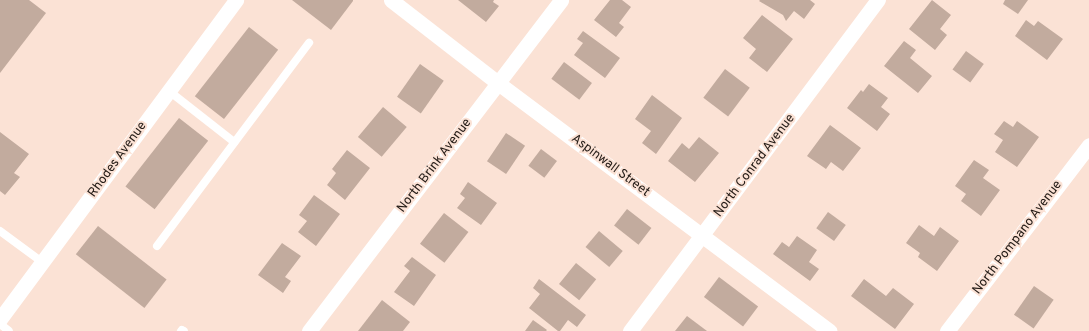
<!DOCTYPE html>
<html>
<head>
<meta charset="utf-8">
<style>
	body { margin:0 }
	#map { position:relative; width:1089px; height:331px; overflow:hidden; background:#fbe2d5; font-family:Overpass,sans-serif }
	div>[style] { position:absolute }
	.building>* { inset:0; background:#c2ab9e; transform-origin:0 0 }
	.service>* { height:8px; margin:-4px; padding:0 4px; transform-origin:4px; border-radius:4px; background:#fff }
	.minor>* { height:15px; margin:-7.5px; padding:0 7.5px; transform-origin:7.5px; border-radius:7.5px; background:#fff }
	span { translate:-50% -50%; white-space:nowrap; text-align:center; line-height:1.15; -webkit-text-stroke:4px #fbe2d5; paint-order:stroke }
	.street-label { font-size:13px; color:#231b16 }
</style>
</head>
<body>
<div id="map">
	<div class="building">
		<div style="clip-path:polygon(0 0,29px 0,46px 13px,0 73px)"></div>
		<div style="clip-path:polygon(292px 0,353px 0,353px 1px,331px 30px)"></div>
		<div style="clip-path:polygon(458px 0,494px 0,493px 2px,499px 6px,486px 22px)"></div>
		<div style="clip-path:polygon(610px 0,622px 0,631px 7px,619px 23px,624px 27px,616px 37px,594px 20px)"></div>
		<div style="clip-path:polygon(760px 0,810px 0,815px 4px,804px 19px,794px 11px,786px 21px,783px 15px,759px 1px)"></div>
		<div style="clip-path:polygon(932px 0,951px 15px,940px 29px,947px 35px,935px 50px,909px 29px)"></div>
		<div style="clip-path:polygon(1005px 0,1028px 0,1018px 14px,1003px 4px)"></div>
		<div style="clip-path:polygon(762px 15px,793px 39px,767px 72px,749px 58px,756px 49px,743px 38px)"></div>
		<div style="clip-path:polygon(1026px 20px,1034px 26px,1038px 21px,1063px 39px,1047px 60px,1015px 36px)"></div>
		<div style="left:249px;top:27px;width:37px;height:88px;rotate:38deg"></div>
		<div style="clip-path:polygon(583px 31px,620px 58px,605px 78px,574px 55px,583px 43px,577px 39px)"></div>
		<div style="clip-path:polygon(904px 41px,916px 50px,910px 58px,932px 76px,918px 93px,884px 66px)"></div>
		<div style="left:966px;top:51px;width:22px;height:23px;rotate:36deg"></div>
		<div style="left:564px;top:62px;width:35px;height:21px;rotate:37deg"></div>
		<div style="left:420px;top:64px;width:29px;height:40px;rotate:35deg"></div>
		<div style="left:725px;top:69px;width:31px;height:36px;rotate:37deg"></div>
		<div style="clip-path:polygon(869px 84px,888px 98px,881px 107px,890px 114px,877px 131px,847px 108px,861px 90px,863px 92px)"></div>
		<div style="clip-path:polygon(652px 95px,682px 118px,656px 154px,642px 143px,651px 131px,635px 119px)"></div>
		<div style="left:383px;top:107px;width:31px;height:39px;rotate:40deg"></div>
		<div style="left:179px;top:118px;width:37px;height:87px;rotate:38deg"></div>
		<div style="clip-path:polygon(1004px 121px,1013px 127px,1017px 121px,1039px 137px,1017px 167px,995px 152px,1003px 140px,994px 134px)"></div>
		<div style="clip-path:polygon(830px 125px,861px 148px,843px 171px,831px 162px,826px 169px,807px 156px)"></div>
		<div style="clip-path:polygon(0 132px,29px 154px,14px 173px,20px 177px,5px 195px,0 191px)"></div>
		<div style="left:506px;top:133px;width:23px;height:34px;rotate:34deg"></div>
		<div style="clip-path:polygon(699px 137px,719px 153px,695px 182px,668px 161px,682px 143px,689px 149px)"></div>
		<div style="left:541px;top:149px;width:20px;height:21px;rotate:37deg"></div>
		<div style="clip-path:polygon(347px 150px,370px 168px,345px 200px,327px 185px,336px 173px,332px 169px)"></div>
		<div style="clip-path:polygon(974px 160px,989px 170px,983px 178px,1000px 190px,981px 216px,961px 201px,966px 194px,955px 186px)"></div>
		<div style="clip-path:polygon(468px 182px,497px 203px,481px 225px,457px 208px,465px 198px,460px 194px)"></div>
		<div style="clip-path:polygon(314px 195px,340px 214px,316px 246px,298px 232px,307px 221px,299px 215px)"></div>
		<div style="left:627px;top:209px;width:31px;height:21px;rotate:38deg"></div>
		<div style="left:828px;top:212px;width:22px;height:20px;rotate:36deg"></div>
		<div style="left:444px;top:213px;width:31px;height:39px;rotate:38deg"></div>
		<div style="clip-path:polygon(919px 225px,934px 236px,940px 227px,959px 241px,937px 271px,918px 257px,920px 253px,906px 243px)"></div>
		<div style="left:98px;top:226px;width:87px;height:36px;rotate:38deg"></div>
		<div style="left:599px;top:231px;width:31px;height:21px;rotate:40deg"></div>
		<div style="clip-path:polygon(797px 236px,817px 250px,809px 262px,819px 269px,810px 281px,773px 254px,782px 242px,789px 247px)"></div>
		<div style="clip-path:polygon(282px 243px,301px 256px,285px 277px,291px 281px,283px 293px,258px 275px)"></div>
		<div style="clip-path:polygon(412px 257px,436px 275px,414px 306px,394px 292px,410px 271px,404px 266px)"></div>
		<div style="left:576px;top:263px;width:26px;height:27px;rotate:39deg"></div>
		<div style="left:719px;top:277px;width:49px;height:25px;rotate:37deg"></div>
		<div style="clip-path:polygon(539px 279px,586px 315px,577px 327px,568px 320px,560px 331px,558px 331px,529px 308px,540px 294px,533px 288px)"></div>
		<div style="clip-path:polygon(864px 279px,886px 296px,893px 288px,914px 304px,895px 329px,851px 296px)"></div>
		<div style="left:1034px;top:286px;width:24px;height:35px;rotate:35deg"></div>
		<div style="clip-path:polygon(382px 300px,410px 322px,403px 331px,358px 331px)"></div>
		<div style="clip-path:polygon(687px 316px,707px 331px,675px 331px)"></div>
		<div style="clip-path:polygon(533px 320px,547px 330px,546px 331px,525px 331px)"></div>
	</div>
	<div class="service">
		<div style="left:169px;top:91px;width:83px;rotate:38.1deg"></div>
		<div style="left:0;top:231px;width:52px;rotate:36.4deg"></div>
		<div style="left:157px;top:246px;width:254px;rotate:-53.2deg"></div>
		<div style="left:0;top:324px;width:11px;rotate:38deg"></div>
		<div style="left:181px;top:331px;width:1px;rotate:-45deg"></div>
		<div style="left:182px;top:330px;width:2px;rotate:27deg"></div>
	</div>
	<div class="minor">
		<div style="left:391px;top:0;width:135px;rotate:37.8deg"></div>
		<div style="left:498px;top:83px;width:414px;rotate:36.8deg"></div>
		<div style="left:0;top:319px;width:397px;rotate:-53.5deg"></div>
		<div style="left:309px;top:331px;width:416px;rotate:-52.7deg"></div>
		<div style="left:630px;top:331px;width:414px;rotate:-53.2deg"></div>
		<div style="left:947px;top:331px;width:234px;rotate:-52.6deg"></div>
	</div>
	<div class="street-label">
		<span style="left:118px;top:160px;rotate:-54deg">Rhodes Avenue</span>
		<span style="left:435px;top:166px;rotate:-53deg">North Brink Avenue</span>
		<span style="left:610px;top:166px;rotate:37deg">Aspinwall Street</span>
		<span style="left:755px;top:166px;rotate:-53deg">North Conrad Avenue</span>
		<span style="left:1018px;top:238px;rotate:-53deg">North Pompano Avenue</span>
	</div>
</div>
</body>
</html>
